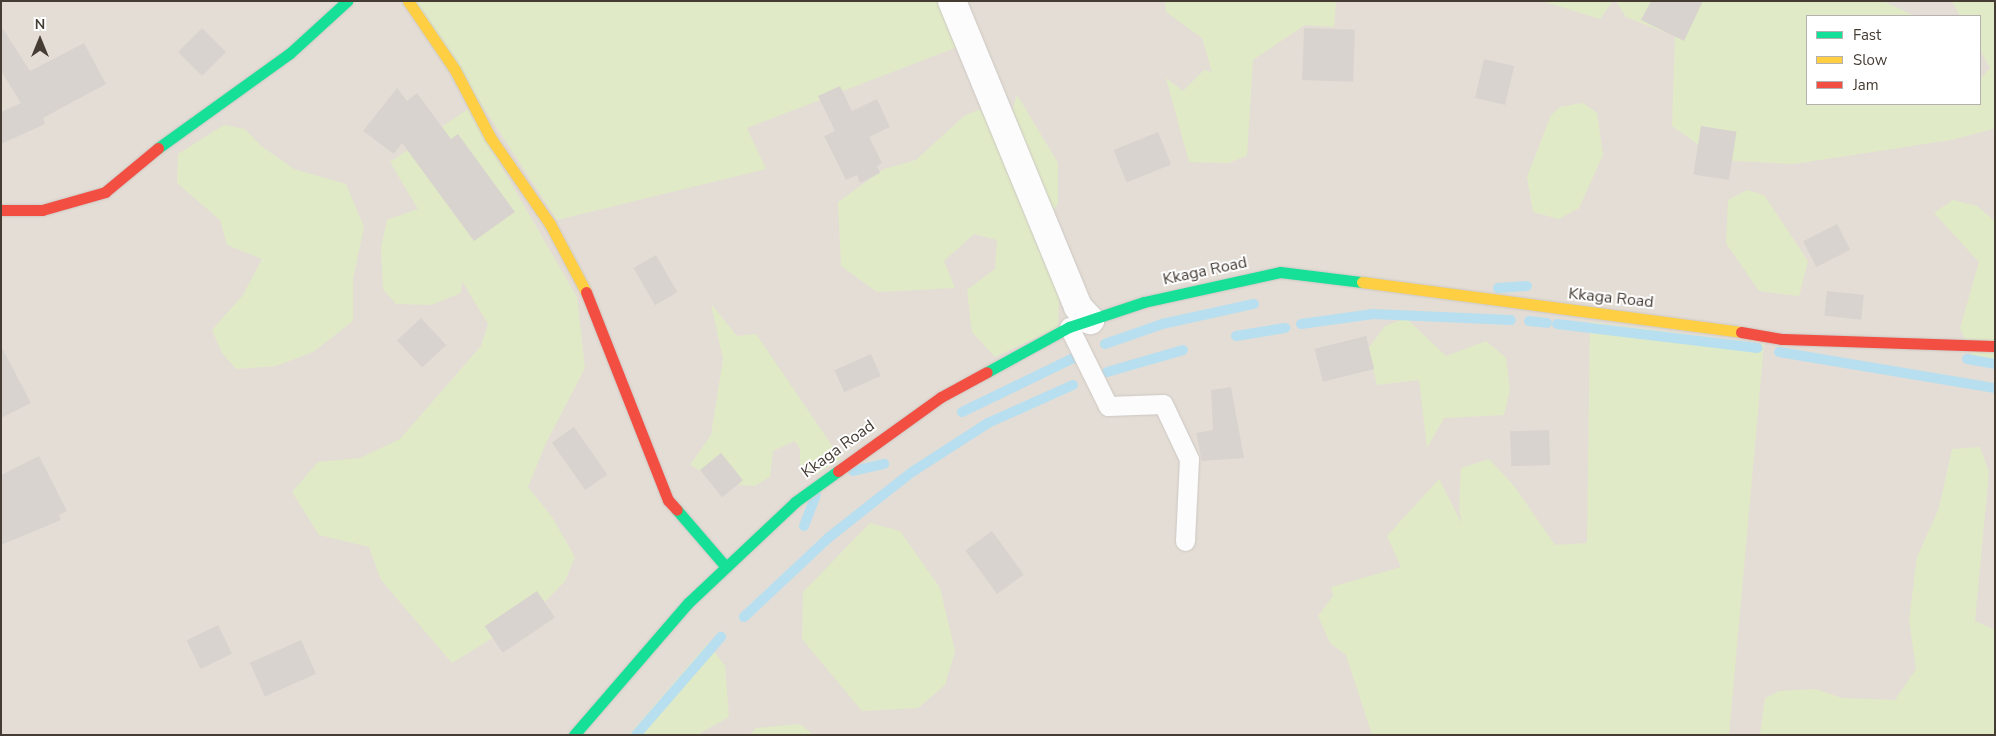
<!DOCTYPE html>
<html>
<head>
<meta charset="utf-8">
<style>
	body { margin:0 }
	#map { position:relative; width:1996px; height:736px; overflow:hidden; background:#f0ece8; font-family:"Nunito Sans",sans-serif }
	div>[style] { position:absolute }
	.residential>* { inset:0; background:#e4ddd5 }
	.green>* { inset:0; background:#e1eac6 }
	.stream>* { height:10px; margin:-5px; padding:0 5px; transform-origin:5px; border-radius:5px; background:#b7dfef }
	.building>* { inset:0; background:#d8d3cf; transform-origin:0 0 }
	.roads { filter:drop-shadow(0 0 1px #ccc8c4) drop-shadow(0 0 1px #ccc8c4) }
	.lane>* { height:19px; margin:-9.5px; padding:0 9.5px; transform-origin:9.5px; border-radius:9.5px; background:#fdfcfc }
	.street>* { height:28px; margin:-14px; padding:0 14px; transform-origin:14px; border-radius:14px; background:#fdfcfc }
	.fast>* { height:11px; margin:-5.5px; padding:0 5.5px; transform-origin:5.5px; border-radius:5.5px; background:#16e098 }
	.slow>* { height:11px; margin:-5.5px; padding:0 5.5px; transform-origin:5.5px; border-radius:5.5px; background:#ffcf43 }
	.jam>* { height:11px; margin:-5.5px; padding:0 5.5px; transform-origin:5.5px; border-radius:5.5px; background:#f24e42 }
	span { translate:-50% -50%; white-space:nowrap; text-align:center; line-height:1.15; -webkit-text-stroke:4px #fff; paint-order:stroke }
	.street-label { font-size:16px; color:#453c34 }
	.frame { position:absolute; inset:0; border:2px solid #453c34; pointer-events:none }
	.legend { position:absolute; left:1806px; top:15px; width:175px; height:90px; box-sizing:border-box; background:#fff; border:1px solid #b5b1ae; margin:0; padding:6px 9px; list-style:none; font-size:15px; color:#453c34 }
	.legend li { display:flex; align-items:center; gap:10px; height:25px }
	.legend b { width:25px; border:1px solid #b5b1ae }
	.north { position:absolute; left:15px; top:15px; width:50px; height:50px; -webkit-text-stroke:4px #fff; paint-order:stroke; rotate:0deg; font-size:14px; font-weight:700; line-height:20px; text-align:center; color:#453c34 }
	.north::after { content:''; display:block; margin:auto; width:18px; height:22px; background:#453c34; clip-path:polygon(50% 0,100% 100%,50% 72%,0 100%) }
</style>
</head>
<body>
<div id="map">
	<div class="residential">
		<div style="clip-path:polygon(evenodd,1px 1px,1995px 1px,1995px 735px,1px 735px,1px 1px,1807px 16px,1980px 16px,1980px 104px,1807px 104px,1807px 16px)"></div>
	</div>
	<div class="green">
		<div style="clip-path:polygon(414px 1px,958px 1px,960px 46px,747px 128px,766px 169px,557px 220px)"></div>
		<div style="clip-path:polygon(1165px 1px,1336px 1px,1334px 27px,1305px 25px,1253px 60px,1247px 156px,1228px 163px,1189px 162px,1166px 78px,1183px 91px,1204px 70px,1212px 72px,1202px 38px,1166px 12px)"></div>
		<div style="clip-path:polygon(1542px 1px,1613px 1px,1600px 19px)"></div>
		<div style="clip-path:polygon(1616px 1px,1883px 1px,1915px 16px,1807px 16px,1807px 104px,1980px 104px,1980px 79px,1990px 68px,1980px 50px,1980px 16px,1960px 16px,1952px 1px,1995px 1px,1995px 124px,1993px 129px,1951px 140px,1794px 164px,1720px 160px,1672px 126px,1675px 36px,1626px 17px)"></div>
		<div style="clip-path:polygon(1017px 95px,1058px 163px,1058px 203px,1037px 238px,1059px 296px,1058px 327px,995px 357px,972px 332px,967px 290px,995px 269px,997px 240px,974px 234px,944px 261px,955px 288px,877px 292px,841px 266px,838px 202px,884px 169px,916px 160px,964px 116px,978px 110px,1009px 122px)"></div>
		<div style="clip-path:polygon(1583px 103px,1597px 113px,1603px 155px,1579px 208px,1559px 219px,1533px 212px,1527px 177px,1551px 115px,1560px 107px)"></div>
		<div style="clip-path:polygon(468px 109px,577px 297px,585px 368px,546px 443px,528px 487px,552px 517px,575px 557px,565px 581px,535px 612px,452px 663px,381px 580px,369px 547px,319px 535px,292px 492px,318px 462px,360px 458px,400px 439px,481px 346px,488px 324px,462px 281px,461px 293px,431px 305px,396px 304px,383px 289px,381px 248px,387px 220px,418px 209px,390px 162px)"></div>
		<div style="clip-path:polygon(224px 125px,245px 129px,261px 146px,294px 169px,346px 184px,364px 227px,353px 279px,353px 321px,313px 352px,276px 366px,236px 369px,222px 353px,212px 330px,243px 295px,262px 259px,227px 245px,220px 220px,177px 183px,178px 154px)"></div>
		<div style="clip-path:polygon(1747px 190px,1764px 195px,1808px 261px,1799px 296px,1759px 291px,1726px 243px,1728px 200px)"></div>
		<div style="clip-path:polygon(1953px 200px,1977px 206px,1995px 221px,1995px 359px,1972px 356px,1960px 328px,1979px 262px,1934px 213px)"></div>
		<div style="clip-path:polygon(711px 304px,737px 336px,756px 334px,841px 459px,815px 475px,800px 472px,800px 449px,795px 441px,773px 451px,770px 477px,755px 486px,726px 484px,690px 465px,711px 435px,723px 359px)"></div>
		<div style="clip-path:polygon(1406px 318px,1446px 356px,1486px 341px,1506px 358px,1510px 390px,1504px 415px,1444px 418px,1427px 448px,1419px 380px,1377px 385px,1368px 349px,1385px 326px)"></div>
		<div style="clip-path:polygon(1590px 322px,1764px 344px,1729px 735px,1372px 735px,1346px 655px,1330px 643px,1318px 616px,1333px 596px,1331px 587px,1401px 567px,1387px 536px,1439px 479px,1462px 524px,1459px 507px,1461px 468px,1489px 459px,1514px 486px,1555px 545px,1587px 543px)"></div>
		<div style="clip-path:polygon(1980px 447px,1989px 472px,1975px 621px,1995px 630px,1995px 735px,1760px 735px,1765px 698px,1779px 691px,1815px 689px,1842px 698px,1895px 700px,1916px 669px,1909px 620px,1917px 557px,1939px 508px,1952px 449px)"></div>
		<div style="clip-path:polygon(870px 523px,900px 531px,940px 588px,955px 651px,945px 685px,918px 708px,862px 711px,802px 639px,803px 592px)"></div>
		<div style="clip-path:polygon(708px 643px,725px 666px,729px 717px,697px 735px,629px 735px)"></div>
		<div style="clip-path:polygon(800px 724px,814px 735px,750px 735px,756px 728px)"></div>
	</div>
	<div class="stream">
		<div style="left:1498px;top:288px;width:29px;rotate:-4deg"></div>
		<div style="left:1529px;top:321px;width:18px;rotate:6deg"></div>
		<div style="left:1301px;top:324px;width:73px;rotate:-7.9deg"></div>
		<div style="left:1373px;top:314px;width:138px;rotate:2.5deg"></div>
		<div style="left:1557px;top:324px;width:202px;rotate:6.8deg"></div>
		<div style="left:1236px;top:336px;width:50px;rotate:-9.3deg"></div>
		<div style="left:1105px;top:344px;width:60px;rotate:-19.3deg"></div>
		<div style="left:1162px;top:324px;width:94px;rotate:-12.3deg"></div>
		<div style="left:1779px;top:352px;width:219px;rotate:9.5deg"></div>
		<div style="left:1967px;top:359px;width:28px;rotate:10deg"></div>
		<div style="left:1107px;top:372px;width:79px;rotate:-16.1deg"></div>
		<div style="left:962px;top:412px;width:129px;rotate:-25.8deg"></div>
		<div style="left:853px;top:471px;width:32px;rotate:-13deg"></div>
		<div style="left:804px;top:526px;width:33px;rotate:-69deg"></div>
		<div style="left:744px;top:617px;width:115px;rotate:-43.2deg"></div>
		<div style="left:828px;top:538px;width:107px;rotate:-38.2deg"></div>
		<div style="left:912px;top:472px;width:90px;rotate:-32.8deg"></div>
		<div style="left:988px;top:423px;width:93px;rotate:-24.1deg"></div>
		<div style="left:636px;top:735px;width:130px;rotate:-49.1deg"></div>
	</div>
	<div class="building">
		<div style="clip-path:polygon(1651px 1px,1703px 1px,1684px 41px,1641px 20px)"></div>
		<div style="clip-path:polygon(1px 26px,30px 71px,84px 43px,106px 84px,43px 118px,45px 124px,1px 144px,1px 112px,21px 103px,1px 71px)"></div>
		<div style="left:202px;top:28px;width:34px;height:34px;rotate:45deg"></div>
		<div style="left:1304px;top:28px;width:51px;height:52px;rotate:2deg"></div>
		<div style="left:1484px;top:59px;width:31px;height:40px;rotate:13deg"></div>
		<div style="clip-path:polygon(840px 86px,852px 111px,877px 99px,890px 127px,869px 137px,882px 163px,877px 166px,880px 173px,860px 183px,857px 175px,846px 180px,824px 136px,835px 131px,818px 96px)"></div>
		<div style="clip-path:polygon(397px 88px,407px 101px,417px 93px,451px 139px,458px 134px,515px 212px,474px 241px,402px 143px,394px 154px,363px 131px)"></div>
		<div style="left:1701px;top:126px;width:36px;height:49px;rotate:9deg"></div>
		<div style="left:1158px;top:132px;width:35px;height:48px;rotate:68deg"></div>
		<div style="left:1837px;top:224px;width:29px;height:38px;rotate:63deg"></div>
		<div style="left:656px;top:255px;width:43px;height:26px;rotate:60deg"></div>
		<div style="left:1827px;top:291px;width:37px;height:25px;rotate:6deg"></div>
		<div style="left:421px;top:318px;width:37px;height:33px;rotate:47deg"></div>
		<div style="left:1366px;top:336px;width:34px;height:53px;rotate:76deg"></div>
		<div style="clip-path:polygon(1px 346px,31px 403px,1px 418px)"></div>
		<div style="left:871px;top:354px;width:24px;height:40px;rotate:66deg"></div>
		<div style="clip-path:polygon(1231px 387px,1244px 458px,1202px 461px,1196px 433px,1213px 430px,1211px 390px)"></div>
		<div style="left:574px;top:427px;width:58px;height:27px;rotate:55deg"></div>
		<div style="left:1549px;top:430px;width:35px;height:39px;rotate:88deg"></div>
		<div style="left:721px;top:453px;width:35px;height:27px;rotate:51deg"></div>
		<div style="clip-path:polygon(39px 456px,67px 511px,59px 515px,61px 520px,1px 545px,1px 475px)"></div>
		<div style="left:992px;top:531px;width:54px;height:33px;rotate:54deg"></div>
		<div style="left:537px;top:591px;width:32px;height:63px;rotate:56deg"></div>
		<div style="left:218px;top:625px;width:32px;height:35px;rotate:64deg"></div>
		<div style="left:301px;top:640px;width:37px;height:56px;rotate:66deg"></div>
	</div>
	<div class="roads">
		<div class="lane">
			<div style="left:1069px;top:327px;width:88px;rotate:63.7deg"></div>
			<div style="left:1108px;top:406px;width:55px;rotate:-2.1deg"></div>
			<div style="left:1163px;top:404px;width:61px;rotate:64.7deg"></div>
			<div style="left:1189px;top:459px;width:82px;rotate:92.8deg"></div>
		</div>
		<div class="street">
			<div style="left:952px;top:1px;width:331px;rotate:67.6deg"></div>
			<div style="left:1078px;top:307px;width:18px;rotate:47deg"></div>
		</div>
		<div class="fast">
			<div style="left:158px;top:148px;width:161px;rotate:-35.7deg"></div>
			<div style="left:289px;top:54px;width:79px;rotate:-42.4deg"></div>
			<div style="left:987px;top:372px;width:94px;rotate:-28.8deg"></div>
			<div style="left:1069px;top:327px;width:79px;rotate:-18.4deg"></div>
			<div style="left:1144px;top:302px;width:139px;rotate:-12.4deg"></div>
			<div style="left:1280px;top:272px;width:83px;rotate:7deg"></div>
			<div style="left:677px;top:510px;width:75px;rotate:49.3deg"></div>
			<div style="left:574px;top:735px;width:174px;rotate:-49.2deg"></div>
			<div style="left:688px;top:603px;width:147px;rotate:-43.3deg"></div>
			<div style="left:795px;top:502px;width:53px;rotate:-35.8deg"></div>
		</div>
		<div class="slow">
			<div style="left:408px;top:1px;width:83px;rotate:55.7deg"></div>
			<div style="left:455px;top:70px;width:76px;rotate:62.4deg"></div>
			<div style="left:490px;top:137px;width:106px;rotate:55.4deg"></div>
			<div style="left:550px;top:224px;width:77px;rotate:62.1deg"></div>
			<div style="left:1362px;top:282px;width:382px;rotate:7.5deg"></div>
		</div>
		<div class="jam">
			<div style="left:1px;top:210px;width:41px"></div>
			<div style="left:42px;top:210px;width:66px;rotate:-15.9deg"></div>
			<div style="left:105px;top:192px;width:69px;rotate:-39.7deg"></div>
			<div style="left:586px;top:292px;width:224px;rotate:68.5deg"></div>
			<div style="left:668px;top:500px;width:13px;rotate:48deg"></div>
			<div style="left:1741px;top:332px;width:42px;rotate:9.7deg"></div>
			<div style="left:1782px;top:339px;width:213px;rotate:1.9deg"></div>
			<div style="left:838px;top:471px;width:127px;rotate:-35.7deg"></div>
			<div style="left:941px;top:397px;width:52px;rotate:-28.5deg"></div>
		</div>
	</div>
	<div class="street-label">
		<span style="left:1205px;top:271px;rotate:-12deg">Kkaga Road</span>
		<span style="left:1611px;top:298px;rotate:6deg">Kkaga Road</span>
		<span style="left:838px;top:449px;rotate:-36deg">Kkaga Road</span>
	</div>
	<div class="frame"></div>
	<ul class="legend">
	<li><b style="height:6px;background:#16e098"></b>Fast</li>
	<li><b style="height:6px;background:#ffcf43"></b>Slow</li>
	<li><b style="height:6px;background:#f24e42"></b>Jam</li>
	</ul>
	<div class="north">N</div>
</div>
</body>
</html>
